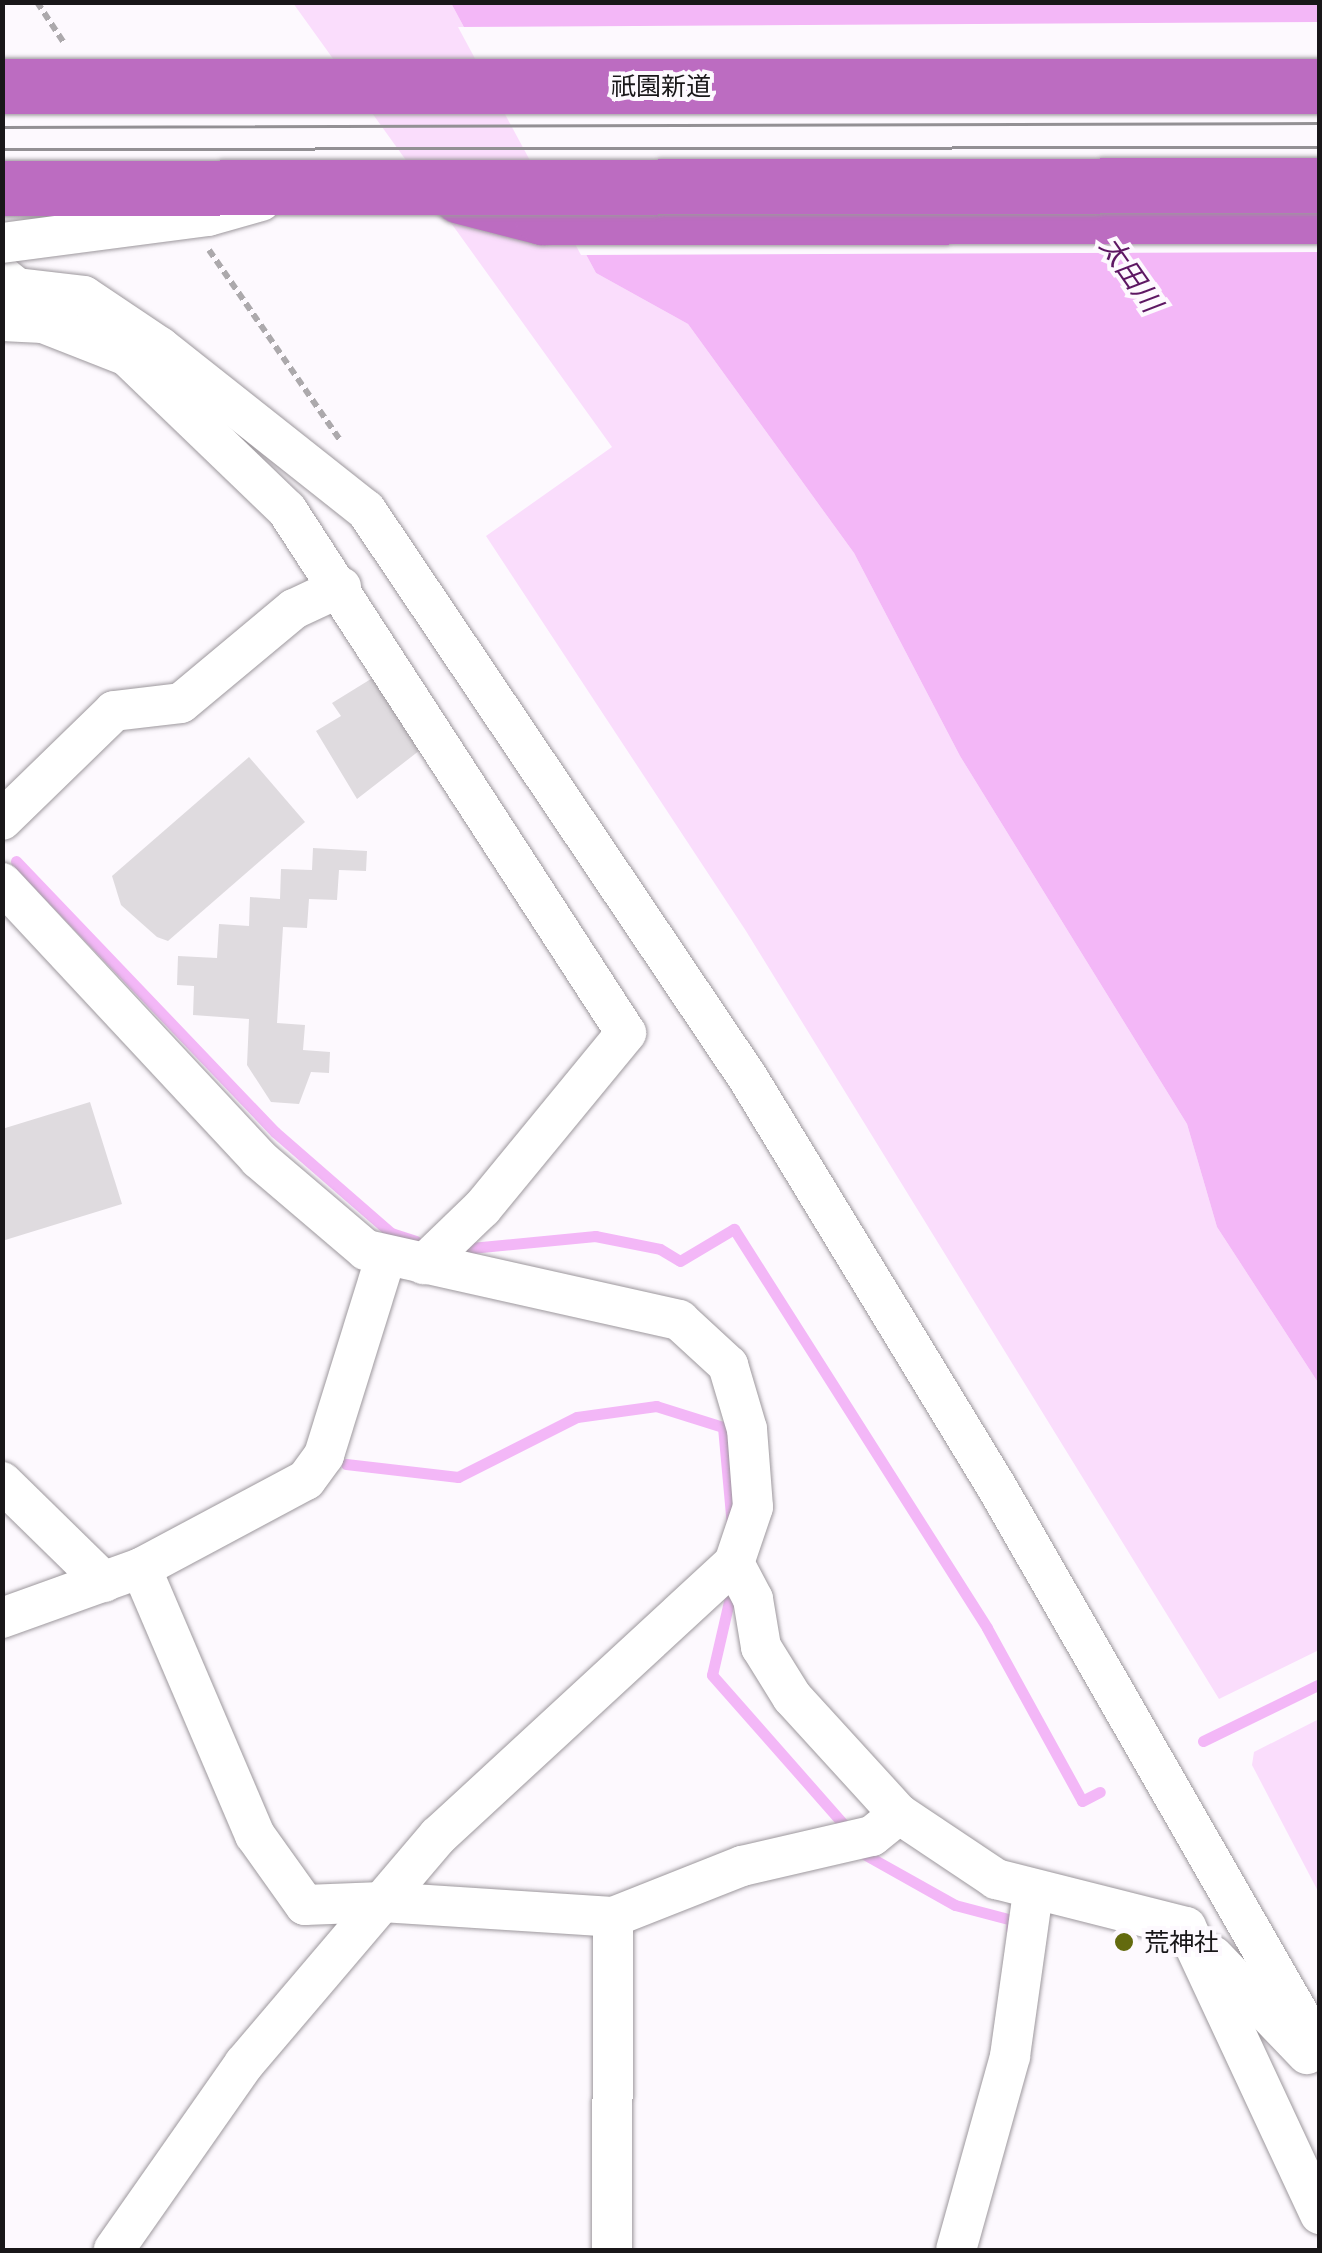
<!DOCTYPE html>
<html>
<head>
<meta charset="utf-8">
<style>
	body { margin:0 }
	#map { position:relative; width:1322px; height:2253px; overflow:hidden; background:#fdf9fe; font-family:"PT Sans","Noto Sans JP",sans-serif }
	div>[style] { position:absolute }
	.green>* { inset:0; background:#faddfc }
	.water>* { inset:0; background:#f3b7f7 }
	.pier>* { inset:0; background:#fdf9fe }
	.stream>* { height:11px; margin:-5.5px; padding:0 5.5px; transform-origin:5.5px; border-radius:5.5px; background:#f3b7f7 }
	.building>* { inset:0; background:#dfdbdf }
	.path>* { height:6px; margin-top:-3px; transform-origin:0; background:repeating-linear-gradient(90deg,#aca9ac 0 8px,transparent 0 13px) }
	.roads { filter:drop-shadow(0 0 2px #9d989d) drop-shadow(0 0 2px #9d989d) }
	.minor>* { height:40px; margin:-20px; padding:0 20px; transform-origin:20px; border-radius:20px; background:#fff }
	.highway>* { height:55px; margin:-27.5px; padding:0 27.5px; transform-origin:27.5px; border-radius:27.5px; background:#bc6cc1 }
	.tram>* { height:2.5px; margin:-1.25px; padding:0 1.25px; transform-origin:1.25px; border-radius:1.25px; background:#939094 }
	.bridges { filter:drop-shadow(0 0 2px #9d989d) drop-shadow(0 0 2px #9d989d) }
	.minor-bridge>* { height:40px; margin:-20px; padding:0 20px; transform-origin:20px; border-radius:20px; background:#fff }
	.highway-bridge>* { height:55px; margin:-27.5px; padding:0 27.5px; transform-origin:27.5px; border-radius:27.5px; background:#bc6cc1 }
	.dots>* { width:28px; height:28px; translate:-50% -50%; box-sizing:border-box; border:5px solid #fdf9fe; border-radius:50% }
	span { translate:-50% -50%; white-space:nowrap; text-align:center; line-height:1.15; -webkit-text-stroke:8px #fdf9fe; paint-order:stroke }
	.street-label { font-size:25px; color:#191719 }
	.poi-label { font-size:25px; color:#191719 }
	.left { translate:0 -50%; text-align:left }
	.water-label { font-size:28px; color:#5d1662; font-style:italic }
	.frame { position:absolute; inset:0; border:5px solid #191719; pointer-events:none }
</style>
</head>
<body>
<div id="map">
	<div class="green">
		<div style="clip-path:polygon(293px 3px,451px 3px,596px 273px,688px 324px,854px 553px,960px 756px,1187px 1124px,1217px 1227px,1319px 1384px,1319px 1650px,1219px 1699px,746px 931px,486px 536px,612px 447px)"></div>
		<div style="clip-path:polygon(1319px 1719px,1319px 1893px,1252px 1765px,1254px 1752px)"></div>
	</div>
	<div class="water">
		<div style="clip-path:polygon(451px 3px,1319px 3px,1319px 1384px,1217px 1227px,1187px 1124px,960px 756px,854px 553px,688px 324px,596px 273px)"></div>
	</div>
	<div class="pier">
		<div style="clip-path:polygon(1319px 22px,1319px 252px,581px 255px,458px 27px)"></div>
	</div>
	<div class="stream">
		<div style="left:16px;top:861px;width:375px;rotate:46.3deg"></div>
		<div style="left:275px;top:1132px;width:154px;rotate:41deg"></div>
		<div style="left:391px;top:1233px;width:26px;rotate:18deg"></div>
		<div style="left:471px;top:1248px;width:125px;rotate:-5.5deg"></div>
		<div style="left:595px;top:1236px;width:66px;rotate:11.3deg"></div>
		<div style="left:660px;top:1249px;width:23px;rotate:31deg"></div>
		<div style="left:680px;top:1261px;width:63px;rotate:-30.7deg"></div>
		<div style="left:734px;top:1229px;width:472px;rotate:57.6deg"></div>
		<div style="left:987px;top:1628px;width:197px;rotate:61.2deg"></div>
		<div style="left:1082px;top:1801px;width:20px;rotate:-27deg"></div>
		<div style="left:346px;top:1464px;width:113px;rotate:6.6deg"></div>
		<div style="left:458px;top:1477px;width:133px;rotate:-26.8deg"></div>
		<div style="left:577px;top:1417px;width:80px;rotate:-7.9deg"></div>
		<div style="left:656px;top:1406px;width:70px;rotate:17.4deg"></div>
		<div style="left:723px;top:1427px;width:98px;rotate:84.8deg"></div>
		<div style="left:730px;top:1597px;width:80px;rotate:103deg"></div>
		<div style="left:712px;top:1675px;width:203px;rotate:48.6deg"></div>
		<div style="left:1203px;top:1741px;width:130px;rotate:-26deg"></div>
		<div style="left:864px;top:1854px;width:104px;rotate:29.3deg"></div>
		<div style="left:955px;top:1905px;width:59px;rotate:14.7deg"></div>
		<div style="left:1012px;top:1920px;width:9px;rotate:96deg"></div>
	</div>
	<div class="building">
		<div style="clip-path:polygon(379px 674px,424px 747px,357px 799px,316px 731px,341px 716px,332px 703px)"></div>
		<div style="clip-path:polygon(249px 757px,305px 822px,168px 941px,157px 937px,121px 905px,112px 876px)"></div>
		<div style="clip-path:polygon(313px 848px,367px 851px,366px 871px,339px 870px,337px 900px,309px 899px,307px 928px,283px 927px,277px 1023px,305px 1025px,303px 1050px,330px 1052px,329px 1073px,311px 1072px,299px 1104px,271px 1102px,247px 1065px,249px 1019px,193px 1015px,194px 986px,177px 985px,178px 956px,217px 958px,219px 924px,249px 926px,250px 897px,280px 899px,281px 869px,312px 870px)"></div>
		<div style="clip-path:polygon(90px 1102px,122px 1204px,2px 1241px,2px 1129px)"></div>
	</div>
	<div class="path">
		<div style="left:37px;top:2px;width:49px;rotate:56.6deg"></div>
		<div style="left:209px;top:250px;width:232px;rotate:55.4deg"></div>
	</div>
	<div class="roads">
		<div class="minor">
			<div style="left:2px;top:276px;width:19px;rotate:39deg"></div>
			<div style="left:17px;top:288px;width:67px;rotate:6.8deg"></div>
			<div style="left:84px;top:296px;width:92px;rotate:33.9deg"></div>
			<div style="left:160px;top:347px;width:263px;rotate:38.4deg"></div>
			<div style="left:366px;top:510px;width:685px;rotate:56.08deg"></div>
			<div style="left:748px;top:1078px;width:475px;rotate:58.7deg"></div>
			<div style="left:995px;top:1484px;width:654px;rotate:60.18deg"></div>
			<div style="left:2px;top:321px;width:41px;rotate:2.8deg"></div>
			<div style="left:43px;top:323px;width:90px;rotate:21.4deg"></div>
			<div style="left:127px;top:356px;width:222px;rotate:43.9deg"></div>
			<div style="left:287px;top:510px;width:623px;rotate:57.05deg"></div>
			<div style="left:626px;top:1033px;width:227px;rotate:129.4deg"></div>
			<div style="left:482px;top:1208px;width:81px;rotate:136deg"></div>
			<div style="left:2px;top:820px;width:156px;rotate:-44.2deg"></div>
			<div style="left:114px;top:711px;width:67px;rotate:-6.8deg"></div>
			<div style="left:181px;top:703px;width:147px;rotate:-39.8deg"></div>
			<div style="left:294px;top:609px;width:52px;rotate:-25.1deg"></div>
			<div style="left:2px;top:883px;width:377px;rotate:47deg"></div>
			<div style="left:259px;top:1159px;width:140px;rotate:40.4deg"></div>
			<div style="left:366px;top:1250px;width:321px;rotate:12.6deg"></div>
			<div style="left:679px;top:1320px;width:67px;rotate:42.6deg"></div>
			<div style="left:728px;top:1365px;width:67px;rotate:73.5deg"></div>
			<div style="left:747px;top:1429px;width:78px;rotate:85.6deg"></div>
			<div style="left:753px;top:1507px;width:59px;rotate:108.7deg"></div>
			<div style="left:734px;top:1563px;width:403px;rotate:137.3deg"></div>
			<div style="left:438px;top:1836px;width:299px;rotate:130.4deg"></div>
			<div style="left:244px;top:2064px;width:227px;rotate:125deg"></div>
			<div style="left:2px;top:1482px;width:143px;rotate:44.4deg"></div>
			<div style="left:734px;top:1563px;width:41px;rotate:62.2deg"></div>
			<div style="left:753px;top:1599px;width:49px;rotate:80.5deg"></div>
			<div style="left:761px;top:1647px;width:59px;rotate:58.2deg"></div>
			<div style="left:792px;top:1697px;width:159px;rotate:47.6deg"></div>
			<div style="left:899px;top:1814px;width:117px;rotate:33.8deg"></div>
			<div style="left:996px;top:1879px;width:196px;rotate:14.2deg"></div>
			<div style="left:1186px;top:1927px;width:317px;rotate:65deg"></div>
			<div style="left:141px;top:1568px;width:290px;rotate:66.9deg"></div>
			<div style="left:255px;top:1835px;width:86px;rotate:54.5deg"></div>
			<div style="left:305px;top:1905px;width:77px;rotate:-2.2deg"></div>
			<div style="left:382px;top:1902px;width:231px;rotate:3.7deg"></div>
			<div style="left:613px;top:1917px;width:139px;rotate:-21.6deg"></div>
			<div style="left:742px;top:1866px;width:133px;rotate:-13deg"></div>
			<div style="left:872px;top:1836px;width:35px;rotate:-39deg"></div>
			<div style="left:2px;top:1618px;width:148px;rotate:-19.8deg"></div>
			<div style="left:141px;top:1568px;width:187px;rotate:-28.1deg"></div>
			<div style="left:306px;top:1480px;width:31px;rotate:-54deg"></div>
			<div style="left:324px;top:1455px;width:208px;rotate:-72.7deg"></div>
			<div style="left:1213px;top:1956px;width:136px;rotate:46.2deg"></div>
			<div style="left:612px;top:2250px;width:333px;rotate:-89.8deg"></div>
			<div style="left:956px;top:2250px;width:201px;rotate:-74.4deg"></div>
			<div style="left:1010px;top:2056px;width:166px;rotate:-82deg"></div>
		</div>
		<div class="highway">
			<div style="left:460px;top:196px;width:85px;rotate:14.4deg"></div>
			<div style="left:542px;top:217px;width:778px;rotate:-0.07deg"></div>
		</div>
	</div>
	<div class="tram">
		<div style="left:2px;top:127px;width:1318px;rotate:-0.17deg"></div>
		<div style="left:2px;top:149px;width:1318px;rotate:-0.09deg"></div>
	</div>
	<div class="bridges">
		<div class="minor-bridge">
			<div style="left:2px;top:243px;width:208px;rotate:-7.5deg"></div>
			<div style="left:208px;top:216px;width:55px;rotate:-15.8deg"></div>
		</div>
		<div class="highway-bridge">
			<div style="left:2px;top:86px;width:1318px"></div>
			<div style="left:2px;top:188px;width:1318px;rotate:-0.13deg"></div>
		</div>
	</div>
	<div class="dots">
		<div style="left:1124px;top:1942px;background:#636a0e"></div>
	</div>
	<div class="street-label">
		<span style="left:661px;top:86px">祇園新道</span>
	</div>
	<div class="poi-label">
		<span class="left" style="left:1144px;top:1942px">荒神社</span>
	</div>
	<div class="water-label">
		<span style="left:1131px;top:274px;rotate:55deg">太田川</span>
	</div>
	<div class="frame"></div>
</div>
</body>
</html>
